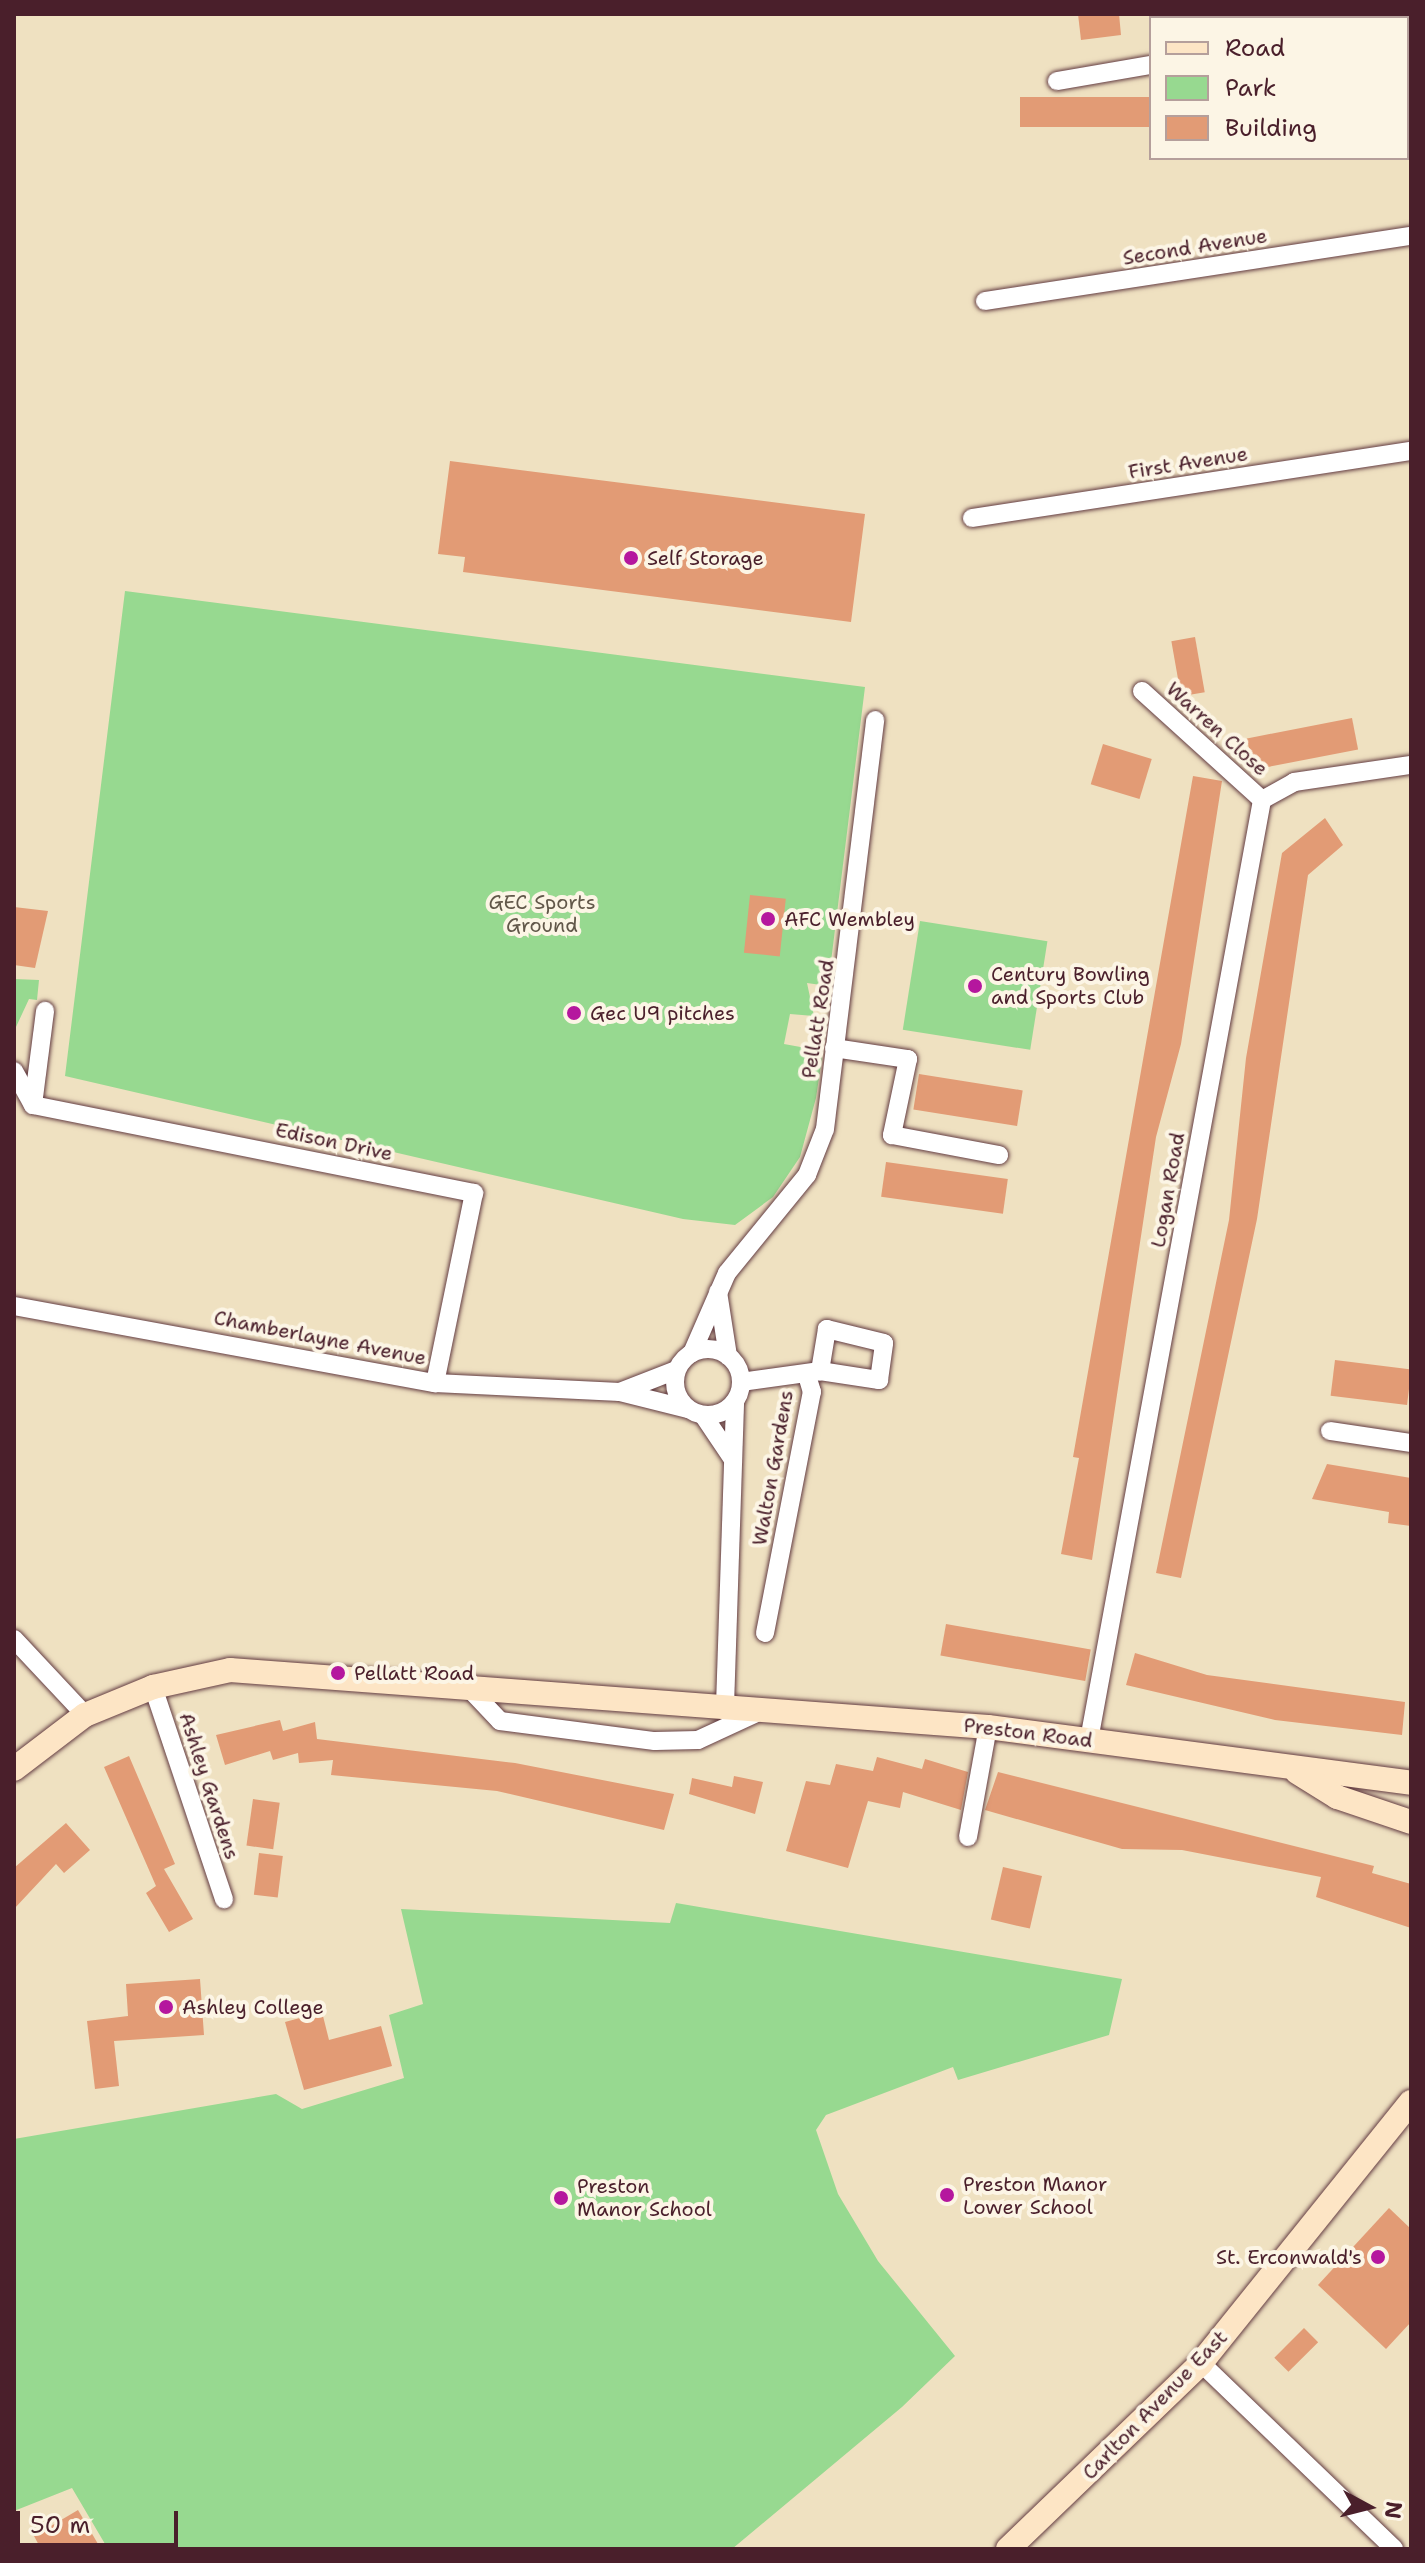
<!DOCTYPE html>
<html>
<head>
<meta charset="utf-8">
<style>
	body { margin:0 }
	#map { position:relative; width:1425px; height:2563px; overflow:hidden; background:#efe1c1; font-family:"Shantell Sans",sans-serif }
	div>[style] { position:absolute }
	.green>* { inset:0; background:#97d990; transform-origin:0 0 }
	.building>* { inset:0; background:#e29b75; transform-origin:0 0 }
	.roads { filter:drop-shadow(0 0 2px #633c42) drop-shadow(0 0 2px #633c42) }
	.street>* { height:18px; margin:-9px; padding:0 9px; transform-origin:9px; border-radius:9px; background:#fff }
	.street>.ring { margin:-9px; padding:0; box-sizing:content-box; background:none; border:18px solid #fff; border-radius:50% }
	.secondary>* { height:24px; margin:-12px; padding:0 12px; transform-origin:12px; border-radius:12px; background:#fde5c5 }
	.dots>* { width:22px; height:22px; translate:-50% -50%; box-sizing:border-box; border:4px solid #fcf5e5; border-radius:50% }
	span { translate:-50% -50%; white-space:nowrap; text-align:center; line-height:1.15; -webkit-text-stroke:8px #fcf5e5; paint-order:stroke }
	.street-label { font-size:20px; color:#4a1f2b }
	.poi-label { font-size:20px; color:#4a1f2b }
	.left { translate:0 -50%; text-align:left }
	.right { translate:-100% -50%; text-align:right }
	.park-label { font-size:20px; color:#615749 }
	.frame { position:absolute; inset:0; border:16px solid #4a1f2b; pointer-events:none }
	.legend { position:absolute; left:1149px; top:16px; width:260px; height:144px; box-sizing:border-box; background:#fcf5e5; border:2px solid #b59f9b; margin:0; padding:10px 14px; list-style:none; font-size:24px; color:#4a1f2b }
	.legend li { display:flex; align-items:center; gap:16px; height:40px }
	.legend b { width:40px; border:2px solid #b59f9b }
	.north { position:absolute; left:1329px; top:2467px; width:80px; height:80px; -webkit-text-stroke:6px #fcf5e5; paint-order:stroke; rotate:97deg; font-size:22px; font-weight:700; line-height:32px; text-align:center; color:#4a1f2b }
	.north::after { content:''; display:block; margin:auto; width:28px; height:36px; background:#4a1f2b; clip-path:polygon(50% 0,100% 100%,50% 72%,0 100%) }
	.scale { position:absolute; left:16px; top:2511px; width:162px; height:36px; box-sizing:border-box; border:4px solid #4a1f2b; border-top:0; padding-left:10px; font-size:24px; line-height:28px; white-space:nowrap; color:#4a1f2b; -webkit-text-stroke:6px #fcf5e5; paint-order:stroke }
</style>
</head>
<body>
<div id="map">
	<div class="green">
		<div style="clip-path:polygon(125px 591px,865px 687px,828px 986px,807px 983px,814px 1016px,790px 1014px,784px 1044px,817px 1050px,822px 1058px,816px 1098px,800px 1157px,773px 1197px,735px 1225px,683px 1219px,65px 1076px)"></div>
		<div style="left:920px;top:921px;width:129px;height:110px;rotate:9deg"></div>
		<div style="clip-path:polygon(14px 979px,39px 980px,37px 1000px,29px 999px,16px 1027px)"></div>
		<div style="clip-path:polygon(676px 1903px,1122px 1979px,1109px 2035px,958px 2080px,953px 2067px,826px 2115px,816px 2130px,838px 2194px,878px 2261px,955px 2356px,902px 2407px,732px 2549px,108px 2549px,72px 2488px,14px 2511px,14px 2139px,276px 2094px,302px 2109px,404px 2078px,389px 2015px,423px 2004px,401px 1909px,670px 1923px)"></div>
	</div>
	<div class="building">
		<div style="clip-path:polygon(1078px 14px,1119px 14px,1121px 35px,1081px 40px)"></div>
		<div style="left:1151px;top:97px;width:30px;height:131px;rotate:90deg"></div>
		<div style="clip-path:polygon(450px 461px,865px 514px,851px 622px,463px 572px,465px 557px,438px 554px)"></div>
		<div style="left:1195px;top:637px;width:56px;height:24px;rotate:80deg"></div>
		<div style="left:1352px;top:718px;width:32px;height:107px;rotate:79deg"></div>
		<div style="left:1103px;top:744px;width:51px;height:42px;rotate:17deg"></div>
		<div style="clip-path:polygon(1193px 776px,1222px 781px,1181px 1044px,1156px 1137px,1092px 1560px,1061px 1554px,1079px 1458px,1073px 1457px)"></div>
		<div style="clip-path:polygon(1325px 818px,1343px 845px,1308px 875px,1257px 1219px,1181px 1578px,1156px 1573px,1229px 1220px,1246px 1058px,1282px 853px)"></div>
		<div style="left:750px;top:895px;width:36px;height:58px;rotate:6deg"></div>
		<div style="clip-path:polygon(14px 907px,48px 911px,35px 968px,14px 965px)"></div>
		<div style="left:919px;top:1074px;width:105px;height:36px;rotate:9deg"></div>
		<div style="left:886px;top:1162px;width:123px;height:35px;rotate:8deg"></div>
		<div style="left:1335px;top:1360px;width:77px;height:36px;rotate:7deg"></div>
		<div style="clip-path:polygon(1327px 1464px,1411px 1478px,1411px 1526px,1388px 1523px,1389px 1512px,1312px 1499px)"></div>
		<div style="left:946px;top:1624px;width:147px;height:32px;rotate:10deg"></div>
		<div style="clip-path:polygon(1135px 1653px,1207px 1675px,1405px 1702px,1402px 1735px,1275px 1720px,1126px 1685px)"></div>
		<div style="clip-path:polygon(280px 1720px,283px 1731px,315px 1722px,317px 1739px,515px 1763px,674px 1794px,664px 1830px,497px 1791px,331px 1775px,333px 1760px,299px 1763px,298px 1753px,273px 1760px,270px 1751px,225px 1765px,216px 1735px)"></div>
		<div style="clip-path:polygon(129px 1756px,175px 1864px,164px 1869px,193px 1919px,169px 1932px,146px 1893px,156px 1886px,104px 1767px)"></div>
		<div style="clip-path:polygon(877px 1757px,922px 1769px,925px 1759px,968px 1772px,961px 1810px,903px 1792px,900px 1808px,868px 1801px,848px 1868px,786px 1851px,806px 1781px,830px 1785px,836px 1764px,873px 1771px)"></div>
		<div style="clip-path:polygon(998px 1772px,1374px 1866px,1372px 1873px,1411px 1884px,1411px 1928px,1316px 1897px,1321px 1877px,1182px 1850px,1122px 1849px,985px 1810px)"></div>
		<div style="clip-path:polygon(734px 1776px,763px 1782px,755px 1814px,689px 1794px,692px 1778px,732px 1787px)"></div>
		<div style="left:253px;top:1799px;width:27px;height:47px;rotate:8deg"></div>
		<div style="clip-path:polygon(66px 1823px,90px 1850px,64px 1873px,56px 1864px,14px 1909px,14px 1868px)"></div>
		<div style="left:259px;top:1853px;width:24px;height:42px;rotate:7deg"></div>
		<div style="left:1003px;top:1867px;width:40px;height:54px;rotate:13deg"></div>
		<div style="clip-path:polygon(200px 1979px,204px 2035px,114px 2041px,119px 2086px,95px 2089px,87px 2021px,128px 2016px,126px 1984px)"></div>
		<div style="clip-path:polygon(322px 2012px,329px 2040px,381px 2026px,392px 2066px,304px 2090px,285px 2022px)"></div>
		<div style="clip-path:polygon(1389px 2208px,1411px 2229px,1411px 2322px,1386px 2349px,1318px 2285px)"></div>
		<div style="left:1304px;top:2328px;width:20px;height:42px;rotate:45deg"></div>
		<div style="clip-path:polygon(78px 2510px,101px 2549px,41px 2549px,34px 2536px)"></div>
	</div>
	<div class="roads">
		<div class="street">
			<div style="left:1057px;top:81px;width:95px;rotate:-9.7deg"></div>
			<div style="left:985px;top:301px;width:431px;rotate:-8.7deg"></div>
			<div style="left:972px;top:518px;width:444px;rotate:-8.7deg"></div>
			<div style="left:1142px;top:691px;width:162px;rotate:42.2deg"></div>
			<div style="left:834px;top:1048px;width:75px;rotate:8.5deg"></div>
			<div style="left:908px;top:1059px;width:78px;rotate:101.9deg"></div>
			<div style="left:892px;top:1135px;width:109px;rotate:10.6deg"></div>
			<div style="left:14px;top:1071px;width:39px;rotate:61deg"></div>
			<div style="left:33px;top:1105px;width:450px;rotate:11.3deg"></div>
			<div style="left:474px;top:1193px;width:194px;rotate:101.6deg"></div>
			<div style="left:33px;top:1105px;width:95px;rotate:-82.7deg"></div>
			<div style="left:718px;top:1292px;width:65px;rotate:81.1deg"></div>
			<div style="left:14px;top:1306px;width:428px;rotate:10.4deg"></div>
			<div style="left:435px;top:1383px;width:185px;rotate:2.8deg"></div>
			<div style="left:620px;top:1392px;width:70px;rotate:14deg"></div>
			<div class="ring" style="left:675px;top:1349px;width:48px;height:48px"></div>
			<div style="left:692px;top:1353px;width:87px;rotate:-66.4deg"></div>
			<div style="left:727px;top:1273px;width:127px;rotate:-50.8deg"></div>
			<div style="left:807px;top:1175px;width:49px;rotate:-68.6deg"></div>
			<div style="left:825px;top:1129px;width:412px;rotate:-83deg"></div>
			<div style="left:741px;top:1382px;width:80px;rotate:-7.9deg"></div>
			<div style="left:820px;top:1371px;width:60px;rotate:8.7deg"></div>
			<div style="left:879px;top:1380px;width:37px;rotate:-82deg"></div>
			<div style="left:884px;top:1343px;width:59px;rotate:-166.2deg"></div>
			<div style="left:827px;top:1329px;width:43px;rotate:99.5deg"></div>
			<div style="left:620px;top:1392px;width:60px;rotate:-21.4deg"></div>
			<div style="left:703px;top:1415px;width:52px;rotate:56deg"></div>
			<div style="left:1330px;top:1431px;width:82px;rotate:8.4deg"></div>
			<div style="left:765px;top:1633px;width:246px;rotate:-79deg"></div>
			<div style="left:812px;top:1392px;width:17px;rotate:-107deg"></div>
			<div style="left:14px;top:1639px;width:104px;rotate:46.9deg"></div>
			<div style="left:465px;top:1684px;width:51px;rotate:46.6deg"></div>
			<div style="left:500px;top:1721px;width:156px;rotate:7.4deg"></div>
			<div style="left:655px;top:1741px;width:43px;rotate:-1.3deg"></div>
			<div style="left:698px;top:1740px;width:72px;rotate:-24.8deg"></div>
			<div style="left:153px;top:1687px;width:224px;rotate:71.5deg"></div>
			<div style="left:725px;top:1706px;width:305px;rotate:-88.1deg"></div>
			<div style="left:1089px;top:1740px;width:956px;rotate:-79.57deg"></div>
			<div style="left:1262px;top:800px;width:37px;rotate:-29deg"></div>
			<div style="left:1294px;top:782px;width:118px;rotate:-8.3deg"></div>
			<div style="left:968px;top:1837px;width:112px;rotate:-79.7deg"></div>
			<div style="left:1201px;top:2363px;width:268px;rotate:43.9deg"></div>
		</div>
		<div class="secondary">
			<div style="left:1409px;top:14px;width:14px;rotate:82deg"></div>
			<div style="left:14px;top:1769px;width:89px;rotate:-37.3deg"></div>
			<div style="left:85px;top:1715px;width:74px;rotate:-22.4deg"></div>
			<div style="left:153px;top:1687px;width:79px;rotate:-12.4deg"></div>
			<div style="left:230px;top:1670px;width:760px;rotate:4.3deg"></div>
			<div style="left:988px;top:1727px;width:427px;rotate:7.5deg"></div>
			<div style="left:1297px;top:1772px;width:47px;rotate:32deg"></div>
			<div style="left:1337px;top:1797px;width:78px;rotate:18.7deg"></div>
			<div style="left:1008px;top:2549px;width:268px;rotate:-43.9deg"></div>
			<div style="left:1201px;top:2363px;width:335px;rotate:-51.2deg"></div>
		</div>
	</div>
	<div class="dots">
		<div style="left:631px;top:558px;background:#b5179e"></div>
		<div style="left:768px;top:919px;background:#b5179e"></div>
		<div style="left:975px;top:986px;background:#b5179e"></div>
		<div style="left:574px;top:1013px;background:#b5179e"></div>
		<div style="left:338px;top:1673px;background:#b5179e"></div>
		<div style="left:166px;top:2007px;background:#b5179e"></div>
		<div style="left:947px;top:2195px;background:#b5179e"></div>
		<div style="left:561px;top:2198px;background:#b5179e"></div>
		<div style="left:1378px;top:2257px;background:#b5179e"></div>
	</div>
	<div class="street-label">
		<span style="left:1195px;top:247px;rotate:-9deg">Second Avenue</span>
		<span style="left:1188px;top:463px;rotate:-9deg">First Avenue</span>
		<span style="left:1217px;top:729px;rotate:42deg">Warren Close</span>
		<span style="left:818px;top:1019px;rotate:-81deg">Pellatt Road</span>
		<span style="left:334px;top:1142px;rotate:12deg">Edison Drive</span>
		<span style="left:1168px;top:1190px;rotate:-80deg">Logan Road</span>
		<span style="left:320px;top:1338px;rotate:11deg">Chamberlayne Avenue</span>
		<span style="left:773px;top:1468px;rotate:-80deg">Walton Gardens</span>
		<span style="left:1028px;top:1733px;rotate:7deg">Preston Road</span>
		<span style="left:209px;top:1786px;rotate:72deg">Ashley Gardens</span>
		<span style="left:1155px;top:2405px;rotate:-46deg">Carlton Avenue East</span>
	</div>
	<div class="poi-label">
		<span class="left" style="left:647px;top:558px">Self Storage</span>
		<span class="left" style="left:784px;top:919px">AFC Wembley</span>
		<span class="left" style="left:991px;top:986px">Century Bowling<br>and Sports Club</span>
		<span class="left" style="left:590px;top:1013px">Gec U9 pitches</span>
		<span class="left" style="left:354px;top:1673px">Pellatt Road</span>
		<span class="left" style="left:182px;top:2007px">Ashley College</span>
		<span class="left" style="left:963px;top:2196px">Preston Manor<br>Lower School</span>
		<span class="left" style="left:577px;top:2198px">Preston<br>Manor School</span>
		<span class="right" style="left:1362px;top:2257px">St. Erconwald's</span>
	</div>
	<div class="park-label">
		<span style="left:542px;top:914px">GEC Sports<br>Ground</span>
	</div>
	<div class="frame"></div>
	<ul class="legend">
	<li><b style="height:10px;background:#fde5c5"></b>Road</li>
	<li><b style="height:22px;background:#97d990"></b>Park</li>
	<li><b style="height:22px;background:#e29b75"></b>Building</li>
	</ul>
	<div class="north">N</div>
	<div class="scale">50 m</div>
</div>
</body>
</html>
